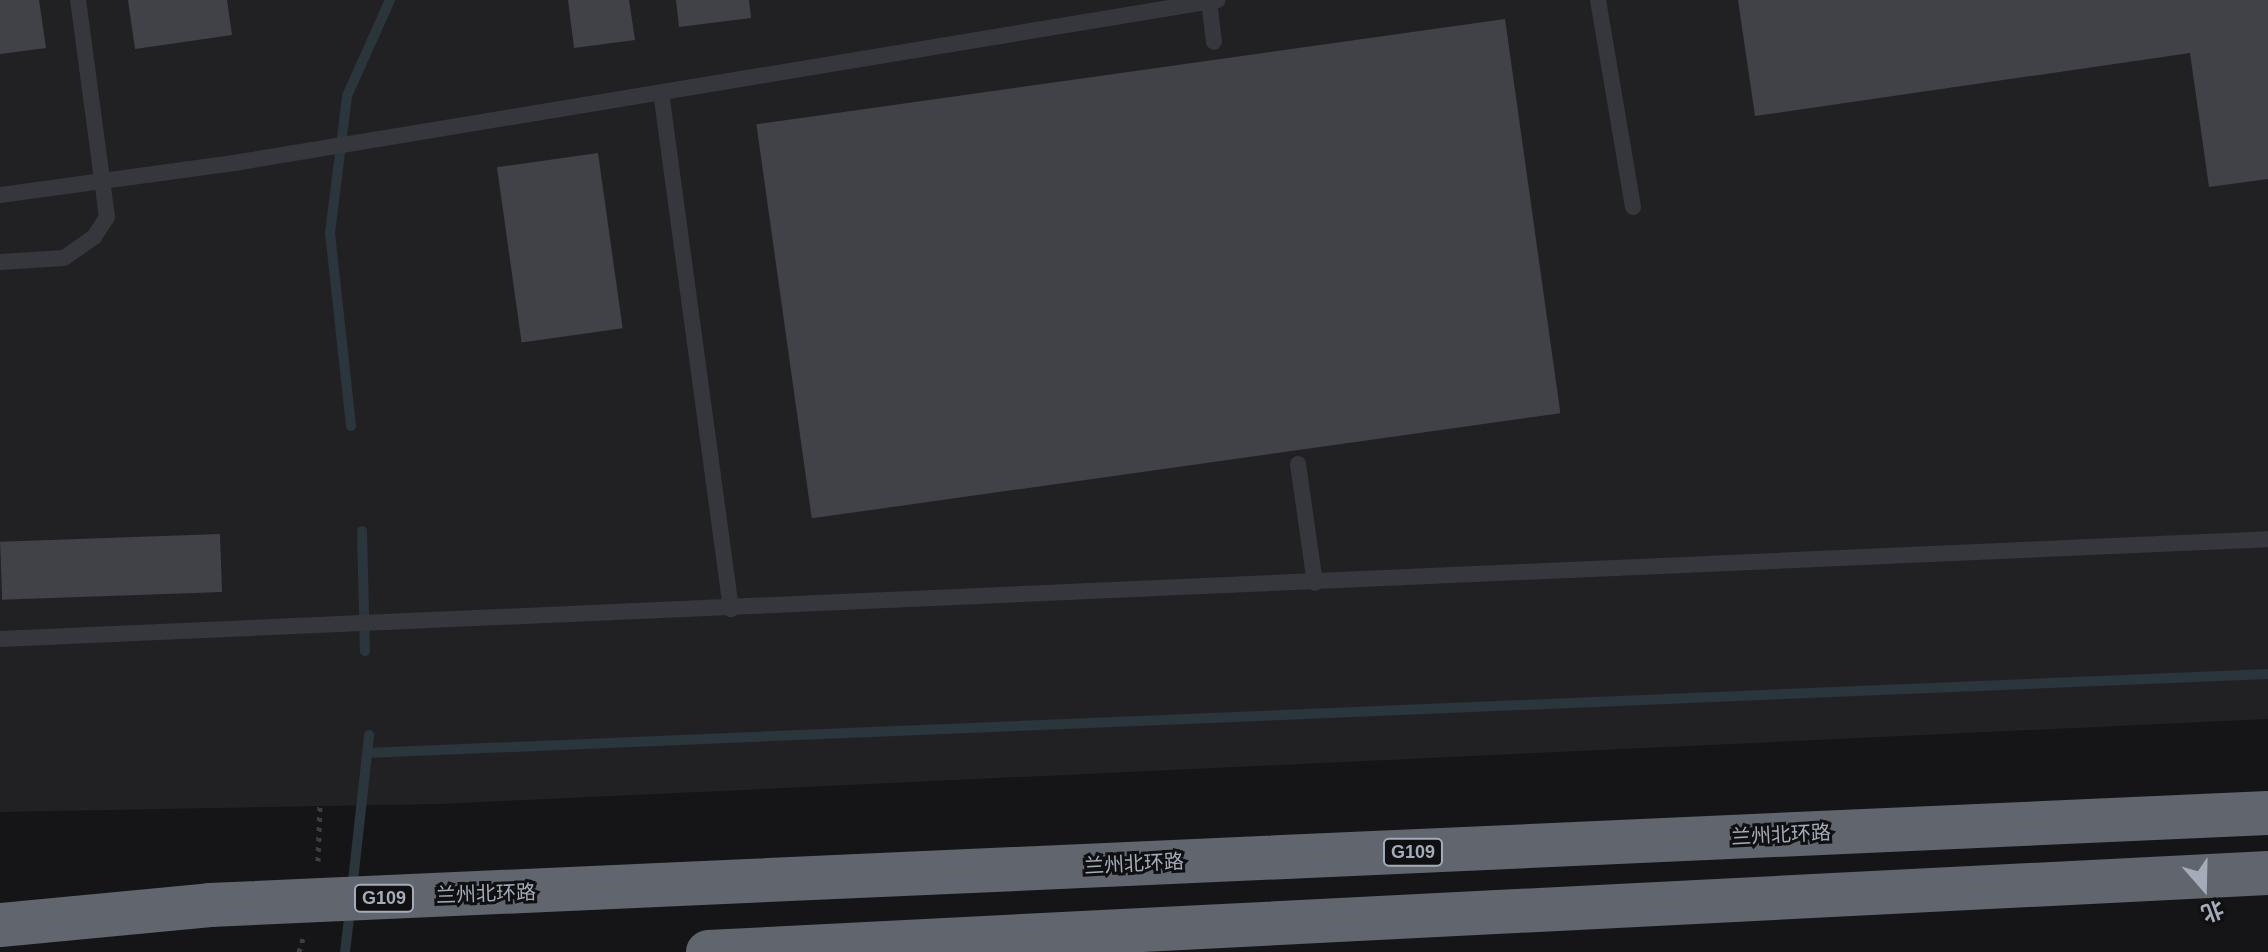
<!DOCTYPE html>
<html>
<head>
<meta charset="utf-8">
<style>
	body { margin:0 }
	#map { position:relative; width:2268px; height:952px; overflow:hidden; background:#151517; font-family:Arial,"Noto Sans SC",sans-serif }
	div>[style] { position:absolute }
	.built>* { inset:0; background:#212124 }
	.stream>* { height:10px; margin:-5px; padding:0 5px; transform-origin:5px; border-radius:5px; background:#2a353c }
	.building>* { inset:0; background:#414247; transform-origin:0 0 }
	.path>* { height:5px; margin-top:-2.5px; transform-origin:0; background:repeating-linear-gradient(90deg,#3b3e43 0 4px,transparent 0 10px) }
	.lane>* { height:16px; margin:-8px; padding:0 8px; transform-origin:8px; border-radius:8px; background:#35373c }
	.highway>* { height:44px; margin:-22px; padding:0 22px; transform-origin:22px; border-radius:22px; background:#61656e }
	span { translate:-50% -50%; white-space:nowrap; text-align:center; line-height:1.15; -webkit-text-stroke:6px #101012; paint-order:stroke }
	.shield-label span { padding:2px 6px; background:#101012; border:2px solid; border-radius:6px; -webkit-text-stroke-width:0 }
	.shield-label { font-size:18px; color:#a5acb9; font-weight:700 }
	.street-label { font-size:20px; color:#a5acb9 }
	.north { position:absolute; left:2164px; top:848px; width:80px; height:80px; -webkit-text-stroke:6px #101012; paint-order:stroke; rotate:160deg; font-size:22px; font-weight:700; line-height:32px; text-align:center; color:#a5acb9 }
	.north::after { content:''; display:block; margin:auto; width:28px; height:36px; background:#a5acb9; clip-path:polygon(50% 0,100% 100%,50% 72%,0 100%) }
</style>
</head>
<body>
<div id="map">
	<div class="built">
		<div style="clip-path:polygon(0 0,2268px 0,2268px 719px,439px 804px,0 812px)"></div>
	</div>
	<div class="stream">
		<div style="left:351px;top:426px;width:194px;rotate:-96.2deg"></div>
		<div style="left:330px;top:233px;width:138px;rotate:-82.9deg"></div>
		<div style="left:347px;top:96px;width:105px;rotate:-65.9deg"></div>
		<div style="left:362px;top:531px;width:120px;rotate:88.6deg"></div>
		<div style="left:367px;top:753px;width:1903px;rotate:-2.38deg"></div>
		<div style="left:352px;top:890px;width:156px;rotate:-83.7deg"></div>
		<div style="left:345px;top:952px;width:42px;rotate:-83.2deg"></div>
	</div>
	<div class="building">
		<div style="clip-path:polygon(0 0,39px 0,46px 48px,0 54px)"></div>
		<div style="clip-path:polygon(128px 0,227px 0,232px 35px,135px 49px)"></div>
		<div style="clip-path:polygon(568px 0,629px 0,635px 40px,574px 48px)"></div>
		<div style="clip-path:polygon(676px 0,749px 0,751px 18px,679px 27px)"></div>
		<div style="clip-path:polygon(1738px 0,2268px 0,2268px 179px,2209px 187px,2190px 53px,1755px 116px)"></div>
		<div style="left:1505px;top:19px;width:398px;height:756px;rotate:82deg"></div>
		<div style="left:598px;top:153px;width:177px;height:102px;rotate:82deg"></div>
		<div style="left:220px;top:534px;width:58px;height:220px;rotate:88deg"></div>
	</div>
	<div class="path">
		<div style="left:318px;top:861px;width:55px;rotate:-87.9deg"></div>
		<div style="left:299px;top:952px;width:15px;rotate:-74deg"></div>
	</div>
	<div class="lane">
		<div style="left:1598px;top:0;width:210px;rotate:80.4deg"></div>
		<div style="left:1209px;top:1px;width:41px;rotate:83deg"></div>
		<div style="left:661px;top:92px;width:522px;rotate:82.29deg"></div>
		<div style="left:0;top:195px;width:236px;rotate:-7.8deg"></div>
		<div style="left:234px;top:163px;width:997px;rotate:-9.41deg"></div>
		<div style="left:0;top:262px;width:64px;rotate:-3.6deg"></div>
		<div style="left:64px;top:258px;width:37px;rotate:-35deg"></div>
		<div style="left:94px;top:237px;width:24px;rotate:-57deg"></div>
		<div style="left:107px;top:217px;width:219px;rotate:-97.6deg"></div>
		<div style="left:1298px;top:464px;width:120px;rotate:81.9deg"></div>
		<div style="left:0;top:639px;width:2270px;rotate:-2.52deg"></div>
	</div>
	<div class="highway">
		<div style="left:0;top:925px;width:211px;rotate:-5.4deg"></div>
		<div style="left:210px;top:905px;width:2060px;rotate:-2.56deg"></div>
		<div style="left:708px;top:952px;width:1562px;rotate:-2.9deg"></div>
	</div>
	<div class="shield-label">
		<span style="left:1413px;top:852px">G109</span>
		<span style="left:384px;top:898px">G109</span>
	</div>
	<div class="street-label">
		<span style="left:1781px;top:835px;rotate:-3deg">兰州北环路</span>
		<span style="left:1134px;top:864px;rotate:-3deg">兰州北环路</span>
		<span style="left:486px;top:894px;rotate:-2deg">兰州北环路</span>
	</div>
	<div class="north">北</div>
</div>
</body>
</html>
